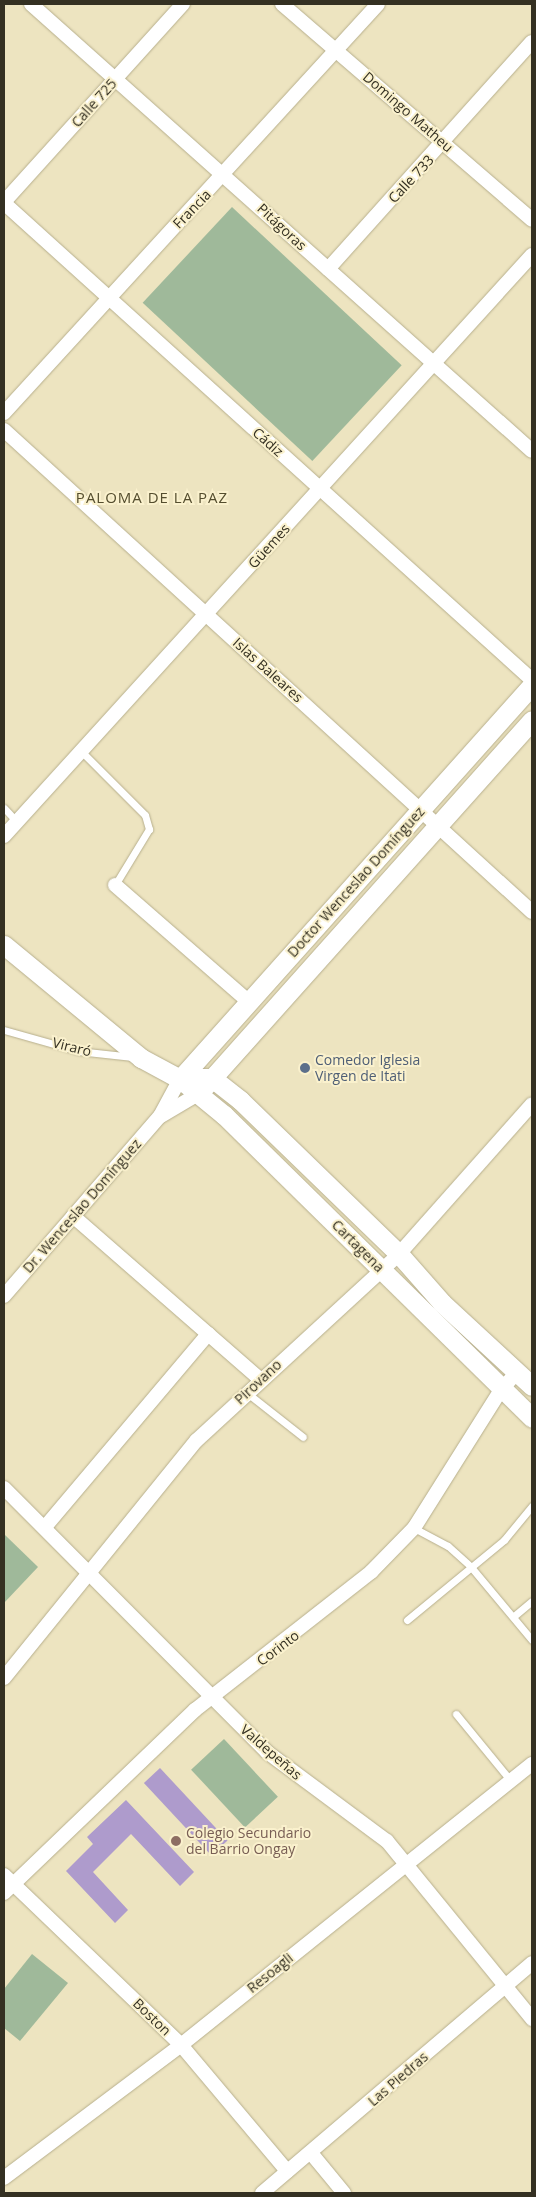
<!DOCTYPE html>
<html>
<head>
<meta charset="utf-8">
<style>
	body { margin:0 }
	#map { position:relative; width:536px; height:2197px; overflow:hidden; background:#ede4c0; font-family:"Open Sans",sans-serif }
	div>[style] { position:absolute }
	.green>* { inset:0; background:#9fb99a; transform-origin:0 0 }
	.building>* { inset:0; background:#ae9bcc; transform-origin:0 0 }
	.roads { filter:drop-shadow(0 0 1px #b7af8d) drop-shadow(0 0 1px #b7af8d) }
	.lane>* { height:7px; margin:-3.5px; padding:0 3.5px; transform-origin:3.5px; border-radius:3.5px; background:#fff }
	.street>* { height:14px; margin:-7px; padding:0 7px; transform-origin:7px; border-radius:7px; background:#fff }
	.secondary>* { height:19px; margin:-9.5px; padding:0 9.5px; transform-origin:9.5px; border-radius:9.5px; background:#fff }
	.dots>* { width:14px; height:14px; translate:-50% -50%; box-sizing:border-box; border:2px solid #faf1cd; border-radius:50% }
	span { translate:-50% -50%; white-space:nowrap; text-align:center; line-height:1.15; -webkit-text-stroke:4px #faf1cd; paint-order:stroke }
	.street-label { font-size:14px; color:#343022 }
	.service-label { font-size:14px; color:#4e5e75 }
	.left { translate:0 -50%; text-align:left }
	.education-label { font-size:14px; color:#785e54 }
	.neighbourhood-label { font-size:15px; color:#544d2e; letter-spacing:1px }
	.frame { position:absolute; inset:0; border:5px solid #343022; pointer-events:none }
</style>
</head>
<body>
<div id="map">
	<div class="green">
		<div style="left:232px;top:207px;width:232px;height:131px;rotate:43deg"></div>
		<div style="clip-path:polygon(4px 1534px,38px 1567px,4px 1603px)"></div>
		<div style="left:224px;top:1739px;width:79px;height:45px;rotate:47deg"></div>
		<div style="clip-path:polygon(32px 1954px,68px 1983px,20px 2041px,4px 2028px,4px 1989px)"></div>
	</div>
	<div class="building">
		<div style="left:160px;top:1768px;width:99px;height:22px;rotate:47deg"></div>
		<div style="clip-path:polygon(126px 1800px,194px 1872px,180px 1886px,131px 1834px,93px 1872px,128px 1910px,115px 1923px,66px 1871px,93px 1844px,87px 1837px)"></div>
	</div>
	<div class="roads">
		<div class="lane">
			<div style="left:82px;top:752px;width:89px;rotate:45deg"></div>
			<div style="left:145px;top:815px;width:15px;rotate:74deg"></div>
			<div style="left:149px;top:829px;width:66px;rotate:121.3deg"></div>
			<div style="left:4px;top:808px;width:19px;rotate:47deg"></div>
			<div style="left:4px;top:1030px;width:77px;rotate:15.8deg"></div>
			<div style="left:78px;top:1051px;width:55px;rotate:6.2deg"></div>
			<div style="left:247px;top:1393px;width:71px;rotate:38.2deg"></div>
			<div style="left:414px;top:1528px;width:38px;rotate:28deg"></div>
			<div style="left:448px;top:1546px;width:31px;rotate:42deg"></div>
			<div style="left:471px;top:1567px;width:95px;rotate:50.1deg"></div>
			<div style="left:514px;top:1616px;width:23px;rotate:-40deg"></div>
			<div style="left:407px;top:1620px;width:126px;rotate:-39.5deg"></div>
			<div style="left:504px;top:1540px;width:44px;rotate:-50.5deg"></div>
			<div style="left:456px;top:1714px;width:87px;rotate:50.6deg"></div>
		</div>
		<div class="street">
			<div style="left:31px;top:4px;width:671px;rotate:41.74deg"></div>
			<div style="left:282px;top:4px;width:330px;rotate:40.8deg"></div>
			<div style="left:4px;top:202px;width:267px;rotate:-47.9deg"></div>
			<div style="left:4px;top:203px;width:712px;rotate:42.09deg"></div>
			<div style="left:328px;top:269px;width:305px;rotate:-48.1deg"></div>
			<div style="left:4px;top:413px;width:554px;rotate:-47.56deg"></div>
			<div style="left:4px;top:430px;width:715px;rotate:42.39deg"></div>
			<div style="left:4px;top:836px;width:785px;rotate:-47.74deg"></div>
			<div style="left:115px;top:885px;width:178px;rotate:41.1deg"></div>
			<div style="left:161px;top:1116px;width:43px;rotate:-30.7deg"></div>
			<div style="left:73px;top:1216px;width:249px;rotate:41.1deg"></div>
			<div style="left:4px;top:1296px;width:238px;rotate:-49.1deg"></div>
			<div style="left:160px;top:1116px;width:42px;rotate:-61.6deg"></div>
			<div style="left:4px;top:1488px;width:373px;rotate:45.1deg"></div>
			<div style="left:267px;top:1752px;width:149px;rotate:36.6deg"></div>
			<div style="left:387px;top:1841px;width:230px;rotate:50.8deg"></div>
			<div style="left:45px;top:1527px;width:253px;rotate:-49.8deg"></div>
			<div style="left:4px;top:1678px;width:306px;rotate:-51deg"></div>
			<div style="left:197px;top:1440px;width:275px;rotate:-42.6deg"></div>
			<div style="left:399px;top:1254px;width:200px;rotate:-48.4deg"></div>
			<div style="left:4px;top:1875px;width:245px;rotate:43.8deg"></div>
			<div style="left:181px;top:2045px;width:165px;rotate:49.9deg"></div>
			<div style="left:4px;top:1893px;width:265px;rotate:-43.8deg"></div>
			<div style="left:195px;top:1710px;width:224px;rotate:-38.1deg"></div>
			<div style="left:371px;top:1572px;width:62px;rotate:-45.7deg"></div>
			<div style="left:414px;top:1528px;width:163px;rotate:-57.8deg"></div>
			<div style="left:501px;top:1390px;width:24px;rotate:-48deg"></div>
			<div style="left:311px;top:2153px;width:52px;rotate:50.5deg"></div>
			<div style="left:4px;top:2178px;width:221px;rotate:-36.9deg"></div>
			<div style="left:181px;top:2045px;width:450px;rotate:-38.7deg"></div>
			<div style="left:262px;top:2193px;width:355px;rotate:-40.4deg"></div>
		</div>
		<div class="secondary">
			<div style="left:4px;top:945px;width:178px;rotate:39.5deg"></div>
			<div style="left:141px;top:1058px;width:44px;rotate:28.3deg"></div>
			<div style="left:180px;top:1079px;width:57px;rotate:39.3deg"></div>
			<div style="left:224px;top:1115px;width:432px;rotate:44.5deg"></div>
			<div style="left:201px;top:1078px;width:11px"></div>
			<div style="left:212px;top:1078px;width:36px;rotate:38deg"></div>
			<div style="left:240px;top:1100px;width:221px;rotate:44.1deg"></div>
			<div style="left:399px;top:1254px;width:65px;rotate:48.7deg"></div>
			<div style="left:442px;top:1303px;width:122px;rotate:42.7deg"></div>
			<div style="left:180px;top:1079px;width:528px;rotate:-48.22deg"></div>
			<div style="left:198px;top:1094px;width:501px;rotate:-48.23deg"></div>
		</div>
	</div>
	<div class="dots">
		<div style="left:305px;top:1068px;background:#5c6f8a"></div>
		<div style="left:176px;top:1841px;background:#8d6e63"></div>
	</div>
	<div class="street-label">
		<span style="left:94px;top:103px;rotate:-48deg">Calle 725</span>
		<span style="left:408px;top:112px;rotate:41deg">Domingo Matheu</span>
		<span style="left:411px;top:179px;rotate:-47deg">Calle 733</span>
		<span style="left:192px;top:209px;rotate:-46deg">Francia</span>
		<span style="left:282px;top:227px;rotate:43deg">Pitágoras</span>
		<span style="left:268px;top:442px;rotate:42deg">Cádiz</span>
		<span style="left:269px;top:546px;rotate:-48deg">Güemes</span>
		<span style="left:268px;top:670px;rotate:42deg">Islas Baleares</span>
		<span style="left:356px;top:882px;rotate:-48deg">Doctor Wenceslao Domínguez</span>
		<span style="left:72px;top:1047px;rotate:14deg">Viraró</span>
		<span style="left:82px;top:1206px;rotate:-49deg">Dr. Wenceslao Domínguez</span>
		<span style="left:358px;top:1246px;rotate:45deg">Cartagena</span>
		<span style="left:258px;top:1382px;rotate:-43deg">Pirovano</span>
		<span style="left:278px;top:1648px;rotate:-37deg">Corinto</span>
		<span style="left:271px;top:1752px;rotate:41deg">Valdepeñas</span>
		<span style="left:270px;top:1973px;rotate:-39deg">Resoagli</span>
		<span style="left:152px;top:2017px;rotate:44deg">Boston</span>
		<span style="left:398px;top:2079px;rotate:-41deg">Las Piedras</span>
	</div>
	<div class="service-label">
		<span class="left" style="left:315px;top:1068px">Comedor Iglesia<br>Virgen de Itati</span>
	</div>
	<div class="education-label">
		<span class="left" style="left:186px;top:1841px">Colegio Secundario<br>del Barrio Ongay</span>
	</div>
	<div class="neighbourhood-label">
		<span style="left:152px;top:498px">PALOMA DE LA PAZ</span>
	</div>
	<div class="frame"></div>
</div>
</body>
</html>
